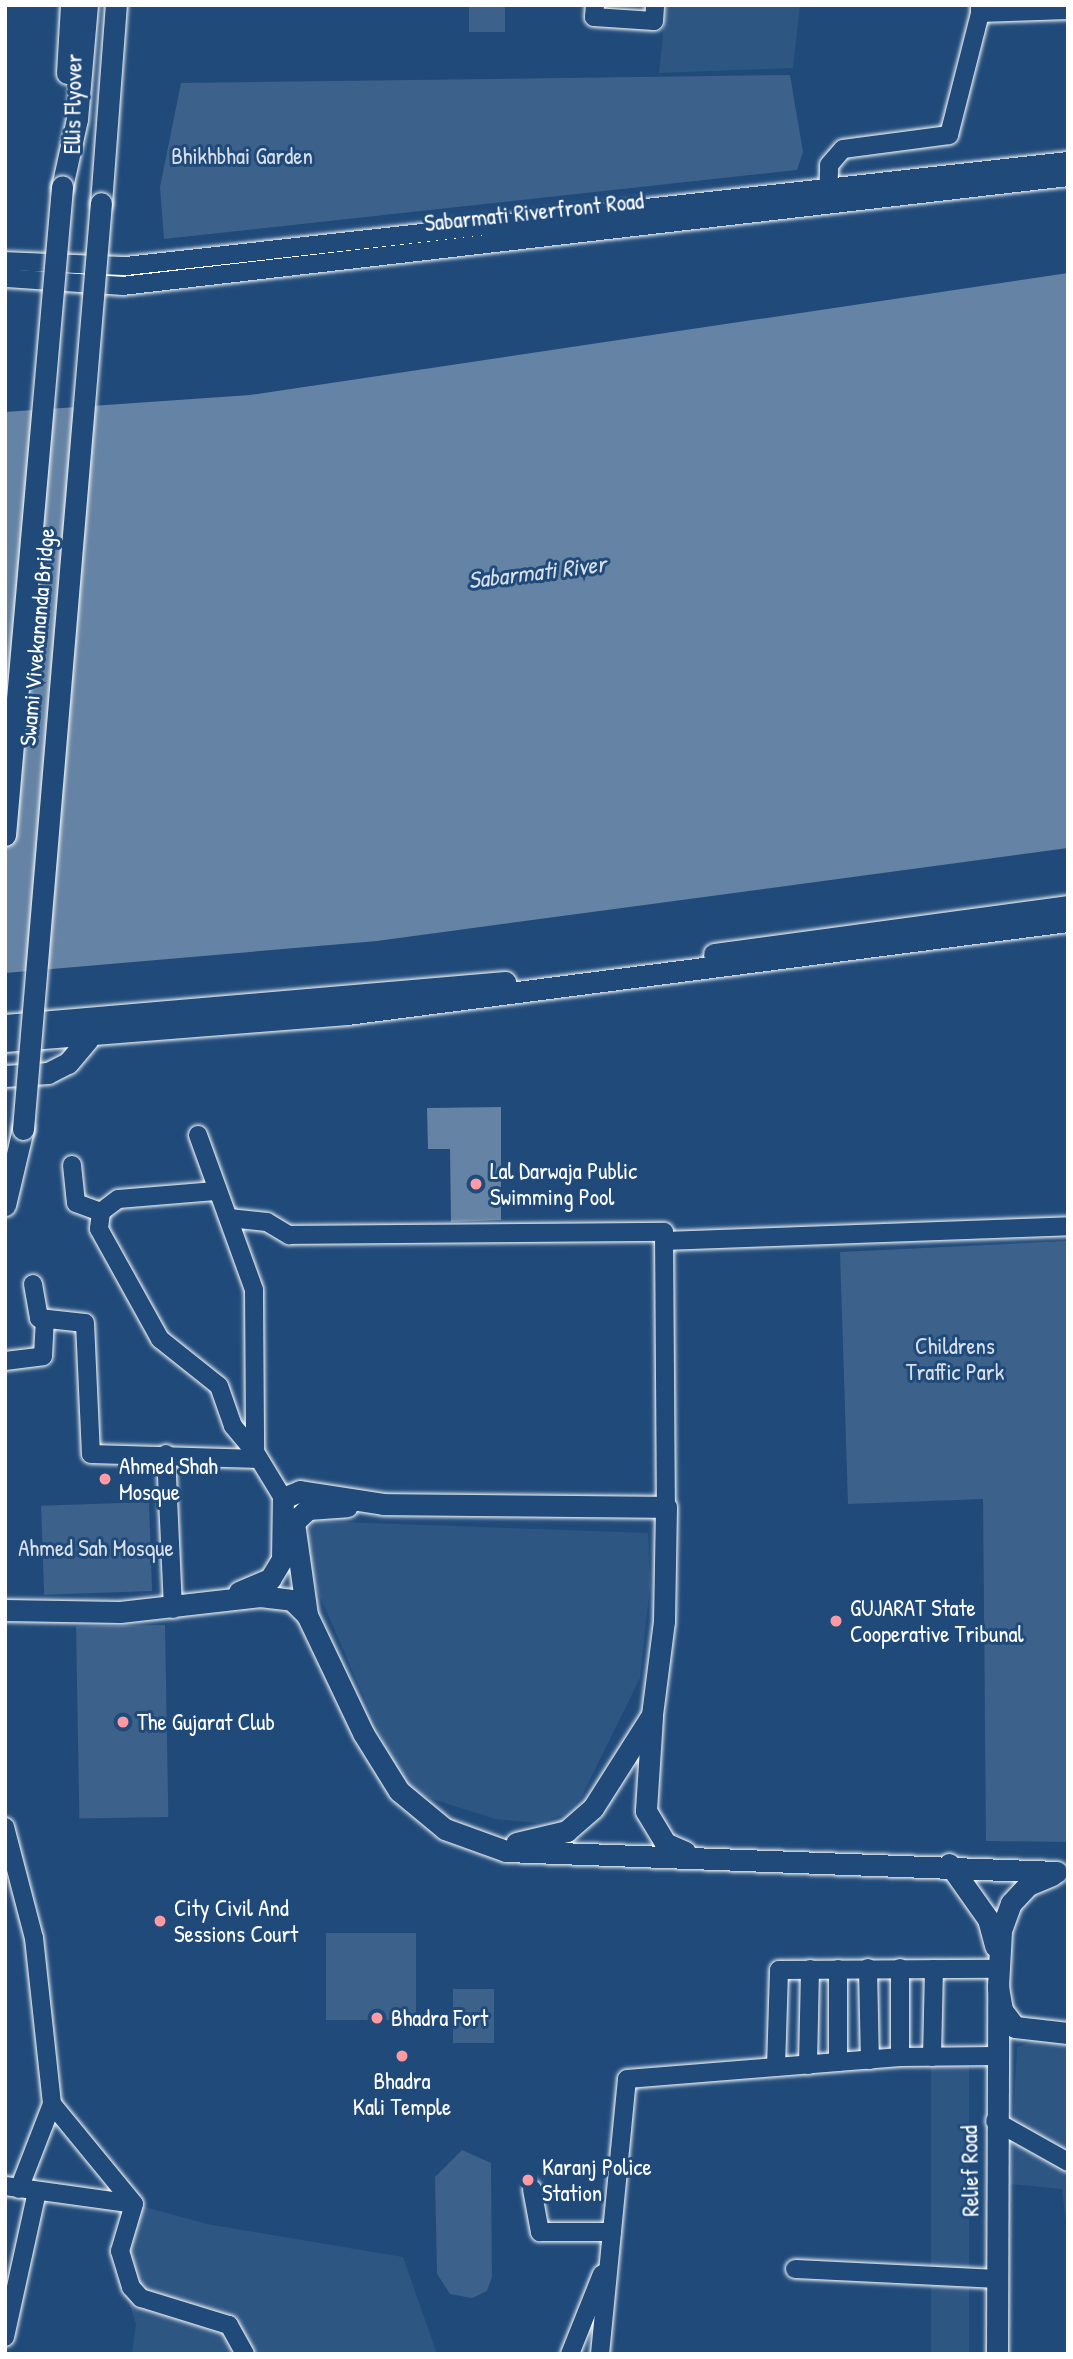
<!DOCTYPE html>
<html>
<head>
<meta charset="utf-8">
<style>
	body { margin:0 }
	#map { position:relative; width:1073px; height:2359px; overflow:hidden; background:#1f4a7a; font-family:"Patrick Hand",sans-serif }
	div>[style] { position:absolute }
	.built>* { inset:0; background:#2e5683; transform-origin:0 0 }
	.green>* { inset:0; background:#3c618b; transform-origin:0 0 }
	.water>* { inset:0; background:#6583a4 }
	.roads { filter:drop-shadow(0 0 2px #fff) drop-shadow(0 0 2px #fff) }
	.minor>* { height:18px; margin:-9px; padding:0 9px; transform-origin:9px; border-radius:9px; background:#1f4a7a }
	.major>* { height:21px; margin:-10.5px; padding:0 10.5px; transform-origin:10.5px; border-radius:10.5px; background:#1f4a7a }
	.bridges { filter:drop-shadow(0 0 2px #fff) drop-shadow(0 0 2px #fff) }
	.major-bridge>* { height:21px; margin:-10.5px; padding:0 10.5px; transform-origin:10.5px; border-radius:10.5px; background:#1f4a7a }
	.dots>* { width:19px; height:19px; translate:-50% -50%; box-sizing:border-box; border:4px solid #1f4a7a; border-radius:50% }
	span { translate:-50% -50%; white-space:nowrap; text-align:center; line-height:1.15; -webkit-text-stroke:6px #1f4a7a; paint-order:stroke }
	.street-label { font-size:23px; color:#fff }
	.park-label { font-size:23px; color:#d8dfe8 }
	.poi-label { font-size:23px; color:#fff }
	.left { translate:0 -50%; text-align:left }
	.water-label { font-size:24px; color:#d8e0e8; font-style:italic }
	.frame { position:absolute; inset:0; border:7px solid #fff; pointer-events:none }
</style>
</head>
<body>
<div id="map">
	<div class="built">
		<div style="clip-path:polygon(666px 5px,800px 5px,793px 68px,659px 73px)"></div>
		<div style="clip-path:polygon(313px 1521px,648px 1533px,650px 1585px,640px 1678px,581px 1798px,563px 1815px,537px 1823px,495px 1819px,423px 1796px,400px 1779px,300px 1551px)"></div>
		<div style="clip-path:polygon(1039px 2039px,1068px 2039px,1068px 2239px,1062px 2189px,1010px 2184px,1017px 2047px)"></div>
		<div style="left:969px;top:2064px;width:290px;height:38px;rotate:90deg"></div>
		<div style="clip-path:polygon(134px 2204px,207px 2224px,403px 2257px,437px 2354px,132px 2354px,136px 2324px,123px 2284px)"></div>
	</div>
	<div class="green">
		<div style="left:469px;top:5px;width:36px;height:27px"></div>
		<div style="clip-path:polygon(790px 75px,803px 152px,797px 170px,164px 239px,160px 187px,181px 83px)"></div>
		<div style="clip-path:polygon(1068px 1241px,1068px 1842px,986px 1841px,983px 1499px,848px 1504px,840px 1252px)"></div>
		<div style="left:149px;top:1502px;width:89px;height:108px;rotate:88deg"></div>
		<div style="left:165px;top:1625px;width:192px;height:89px;rotate:89deg"></div>
		<div style="left:326px;top:1933px;width:90px;height:87px"></div>
		<div style="left:453px;top:1989px;width:41px;height:54px"></div>
		<div style="clip-path:polygon(462px 2150px,491px 2163px,492px 2277px,487px 2291px,472px 2298px,450px 2294px,437px 2274px,435px 2177px)"></div>
	</div>
	<div class="water">
		<div style="clip-path:polygon(1068px 273px,1068px 848px,377px 941px,5px 973px,5px 412px,250px 395px)"></div>
		<div style="clip-path:polygon(501px 1107px,501px 1220px,451px 1222px,450px 1149px,428px 1149px,427px 1108px)"></div>
	</div>
	<div class="roads">
		<div class="minor">
			<div style="left:595px;top:5px;width:12px;rotate:95deg"></div>
			<div style="left:594px;top:17px;width:60px;rotate:3.8deg"></div>
			<div style="left:654px;top:21px;width:16px;rotate:-86deg"></div>
			<div style="left:980px;top:5px;width:8px;rotate:90deg"></div>
			<div style="left:980px;top:13px;width:88px;rotate:-2deg"></div>
			<div style="left:828px;top:200px;width:35px;rotate:-88deg"></div>
			<div style="left:829px;top:165px;width:21px;rotate:-49deg"></div>
			<div style="left:843px;top:149px;width:107px;rotate:-7.5deg"></div>
			<div style="left:949px;top:135px;width:126px;rotate:-75.7deg"></div>
			<div style="left:5px;top:261px;width:121px;rotate:2.4deg"></div>
			<div style="left:126px;top:266px;width:948px;rotate:-6.36deg"></div>
			<div style="left:5px;top:278px;width:117px;rotate:3.9deg"></div>
			<div style="left:122px;top:286px;width:952px;rotate:-6.57deg"></div>
			<div style="left:198px;top:1135px;width:165px;rotate:70.1deg"></div>
			<div style="left:254px;top:1290px;width:162px;rotate:89.6deg"></div>
			<div style="left:255px;top:1452px;width:54px;rotate:58.7deg"></div>
			<div style="left:72px;top:1165px;width:38px;rotate:84deg"></div>
			<div style="left:76px;top:1203px;width:27px;rotate:20deg"></div>
			<div style="left:215px;top:1191px;width:97px;rotate:175.3deg"></div>
			<div style="left:118px;top:1199px;width:21px;rotate:143deg"></div>
			<div style="left:101px;top:1212px;width:17px;rotate:97deg"></div>
			<div style="left:99px;top:1229px;width:126px;rotate:61deg"></div>
			<div style="left:160px;top:1339px;width:75px;rotate:38.5deg"></div>
			<div style="left:219px;top:1386px;width:42px;rotate:70.7deg"></div>
			<div style="left:233px;top:1426px;width:34px;rotate:50deg"></div>
			<div style="left:229px;top:1218px;width:38px;rotate:6deg"></div>
			<div style="left:267px;top:1222px;width:26px;rotate:31deg"></div>
			<div style="left:289px;top:1235px;width:375px;rotate:-0.5deg"></div>
			<div style="left:664px;top:1232px;width:275px;rotate:89.6deg"></div>
			<div style="left:666px;top:1241px;width:402px;rotate:-2.1deg"></div>
			<div style="left:33px;top:1284px;width:35px;rotate:80deg"></div>
			<div style="left:39px;top:1318px;width:46px;rotate:6.2deg"></div>
			<div style="left:85px;top:1323px;width:131px;rotate:87.4deg"></div>
			<div style="left:91px;top:1454px;width:168px;rotate:1.7deg"></div>
			<div style="left:5px;top:1361px;width:38px;rotate:-7deg"></div>
			<div style="left:43px;top:1356px;width:36px;rotate:-87deg"></div>
			<div style="left:166px;top:1454px;width:155px;rotate:87.4deg"></div>
			<div style="left:5px;top:1827px;width:115px;rotate:75.4deg"></div>
			<div style="left:34px;top:1938px;width:167px;rotate:83.8deg"></div>
			<div style="left:52px;top:2104px;width:91px;rotate:111.2deg"></div>
			<div style="left:868px;top:1968px;width:92px;rotate:88.8deg"></div>
			<div style="left:900px;top:2057px;width:89px;rotate:-90deg"></div>
			<div style="left:932px;top:2057px;width:88px;rotate:-88.7deg"></div>
			<div style="left:838px;top:2062px;width:93px;rotate:-90deg"></div>
			<div style="left:808px;top:2065px;width:96px;rotate:-88.8deg"></div>
			<div style="left:776px;top:2067px;width:97px;rotate:-88.2deg"></div>
			<div style="left:779px;top:1970px;width:220px;rotate:-0.3deg"></div>
			<div style="left:52px;top:2104px;width:129px;rotate:50.6deg"></div>
			<div style="left:995px;top:2121px;width:84px;rotate:29.3deg"></div>
			<div style="left:5px;top:2186px;width:130px;rotate:7.9deg"></div>
			<div style="left:532px;top:2189px;width:44px;rotate:79.5deg"></div>
			<div style="left:540px;top:2232px;width:72px"></div>
			<div style="left:134px;top:2204px;width:49px;rotate:106.6deg"></div>
			<div style="left:120px;top:2251px;width:38px;rotate:73deg"></div>
			<div style="left:131px;top:2287px;width:15px;rotate:48deg"></div>
			<div style="left:141px;top:2298px;width:92px;rotate:17.1deg"></div>
			<div style="left:229px;top:2325px;width:33px;rotate:61deg"></div>
			<div style="left:795px;top:2269px;width:204px;rotate:2.8deg"></div>
			<div style="left:5px;top:2337px;width:149px;rotate:-77.6deg"></div>
			<div style="left:570px;top:2354px;width:86px;rotate:-68.2deg"></div>
			<div style="left:600px;top:2354px;width:276px;rotate:-84.4deg"></div>
			<div style="left:627px;top:2079px;width:274px;rotate:-4.6deg"></div>
			<div style="left:900px;top:2057px;width:97px;rotate:-0.6deg"></div>
		</div>
		<div class="major">
			<div style="left:67px;top:73px;width:68px;rotate:-86.6deg"></div>
			<div style="left:62px;top:187px;width:70px;rotate:-77.6deg"></div>
			<div style="left:77px;top:119px;width:114px;rotate:-85deg"></div>
			<div style="left:101px;top:203px;width:199px;rotate:-85.7deg"></div>
			<div style="left:714px;top:954px;width:357px;rotate:-7.7deg"></div>
			<div style="left:5px;top:1025px;width:502px;rotate:-4.92deg"></div>
			<div style="left:5px;top:1041px;width:343px;rotate:-4.5deg"></div>
			<div style="left:347px;top:1014px;width:727px;rotate:-7.35deg"></div>
			<div style="left:5px;top:1076px;width:43px;rotate:-4deg"></div>
			<div style="left:48px;top:1073px;width:22px;rotate:-27deg"></div>
			<div style="left:68px;top:1063px;width:31px;rotate:-50deg"></div>
			<div style="left:5px;top:1205px;width:78px;rotate:-76.7deg"></div>
			<div style="left:239px;top:1592px;width:34px;rotate:-23deg"></div>
			<div style="left:270px;top:1579px;width:23px;rotate:-59deg"></div>
			<div style="left:282px;top:1559px;width:61px;rotate:-89.1deg"></div>
			<div style="left:283px;top:1498px;width:18px;rotate:-22deg"></div>
			<div style="left:300px;top:1491px;width:84px;rotate:8.9deg"></div>
			<div style="left:383px;top:1504px;width:283px;rotate:0.6deg"></div>
			<div style="left:666px;top:1507px;width:114px;rotate:91deg"></div>
			<div style="left:664px;top:1621px;width:95px;rotate:97.3deg"></div>
			<div style="left:652px;top:1715px;width:110px;rotate:122.4deg"></div>
			<div style="left:593px;top:1808px;width:35px;rotate:139deg"></div>
			<div style="left:567px;top:1831px;width:52px;rotate:166.8deg"></div>
			<div style="left:5px;top:1610px;width:115px;rotate:1deg"></div>
			<div style="left:120px;top:1612px;width:141px;rotate:-6.5deg"></div>
			<div style="left:260px;top:1596px;width:32px;rotate:7deg"></div>
			<div style="left:292px;top:1600px;width:21px;rotate:45deg"></div>
			<div style="left:307px;top:1615px;width:131px;rotate:64.6deg"></div>
			<div style="left:363px;top:1733px;width:68px;rotate:58.2deg"></div>
			<div style="left:399px;top:1791px;width:60px;rotate:39.6deg"></div>
			<div style="left:445px;top:1829px;width:65px;rotate:19.8deg"></div>
			<div style="left:506px;top:1851px;width:551px;rotate:2.18deg"></div>
			<div style="left:307px;top:1615px;width:94px;rotate:-98deg"></div>
			<div style="left:294px;top:1522px;width:19px;rotate:-43deg"></div>
			<div style="left:308px;top:1509px;width:39px;rotate:-4deg"></div>
			<div style="left:652px;top:1717px;width:94px;rotate:93.7deg"></div>
			<div style="left:646px;top:1811px;width:37px;rotate:59deg"></div>
			<div style="left:665px;top:1843px;width:22px;rotate:24deg"></div>
			<div style="left:949px;top:1864px;width:67px;rotate:54.7deg"></div>
			<div style="left:988px;top:1919px;width:28px;rotate:75deg"></div>
			<div style="left:1052px;top:1875px;width:26px;rotate:157deg"></div>
			<div style="left:1028px;top:1885px;width:25px;rotate:133deg"></div>
			<div style="left:1011px;top:1903px;width:30px;rotate:110deg"></div>
			<div style="left:1001px;top:1931px;width:56px;rotate:93.1deg"></div>
			<div style="left:998px;top:1987px;width:23px;rotate:80deg"></div>
			<div style="left:1002px;top:2010px;width:21px;rotate:53deg"></div>
			<div style="left:1015px;top:2027px;width:53px;rotate:6.5deg"></div>
			<div style="left:997px;top:2354px;width:367px;rotate:-89.8deg"></div>
		</div>
	</div>
	<div class="bridges">
		<div class="major-bridge">
			<div style="left:5px;top:835px;width:651px;rotate:-84.97deg"></div>
			<div style="left:23px;top:1129px;width:929px;rotate:-85.19deg"></div>
		</div>
	</div>
	<div class="dots">
		<div style="left:476px;top:1184px;background:#ff9aa2"></div>
		<div style="left:105px;top:1479px;background:#ff9aa2"></div>
		<div style="left:836px;top:1621px;background:#ff9aa2"></div>
		<div style="left:123px;top:1722px;background:#ff9aa2"></div>
		<div style="left:160px;top:1921px;background:#ff9aa2"></div>
		<div style="left:377px;top:2018px;background:#ff9aa2"></div>
		<div style="left:402px;top:2056px;background:#ff9aa2"></div>
		<div style="left:528px;top:2180px;background:#ff9aa2"></div>
	</div>
	<div class="street-label">
		<span style="left:73px;top:104px;rotate:-89deg">Ellis Flyover</span>
		<span style="left:534px;top:212px;rotate:-6deg">Sabarmati Riverfront Road</span>
		<span style="left:37px;top:637px;rotate:-85deg">Swami Vivekananda Bridge</span>
		<span style="left:970px;top:2171px;rotate:-91deg">Relief Road</span>
	</div>
	<div class="park-label">
		<span style="left:242px;top:156px">Bhikhbhai Garden</span>
		<span style="left:955px;top:1359px">Childrens<br>Traffic Park</span>
		<span style="left:96px;top:1548px">Ahmed Sah Mosque</span>
	</div>
	<div class="poi-label">
		<span class="left" style="left:490px;top:1184px">Lal Darwaja Public<br>Swimming Pool</span>
		<span class="left" style="left:119px;top:1479px">Ahmed Shah<br>Mosque</span>
		<span class="left" style="left:850px;top:1621px">GUJARAT State<br>Cooperative Tribunal</span>
		<span class="left" style="left:137px;top:1722px">The Gujarat Club</span>
		<span class="left" style="left:174px;top:1921px">City Civil And<br>Sessions Court</span>
		<span class="left" style="left:391px;top:2018px">Bhadra Fort</span>
		<span style="left:402px;top:2094px">Bhadra<br>Kali Temple</span>
		<span class="left" style="left:542px;top:2180px">Karanj Police<br>Station</span>
	</div>
	<div class="water-label">
		<span style="left:537px;top:572px;rotate:-7deg">Sabarmati River</span>
	</div>
	<div class="frame"></div>
</div>
</body>
</html>
